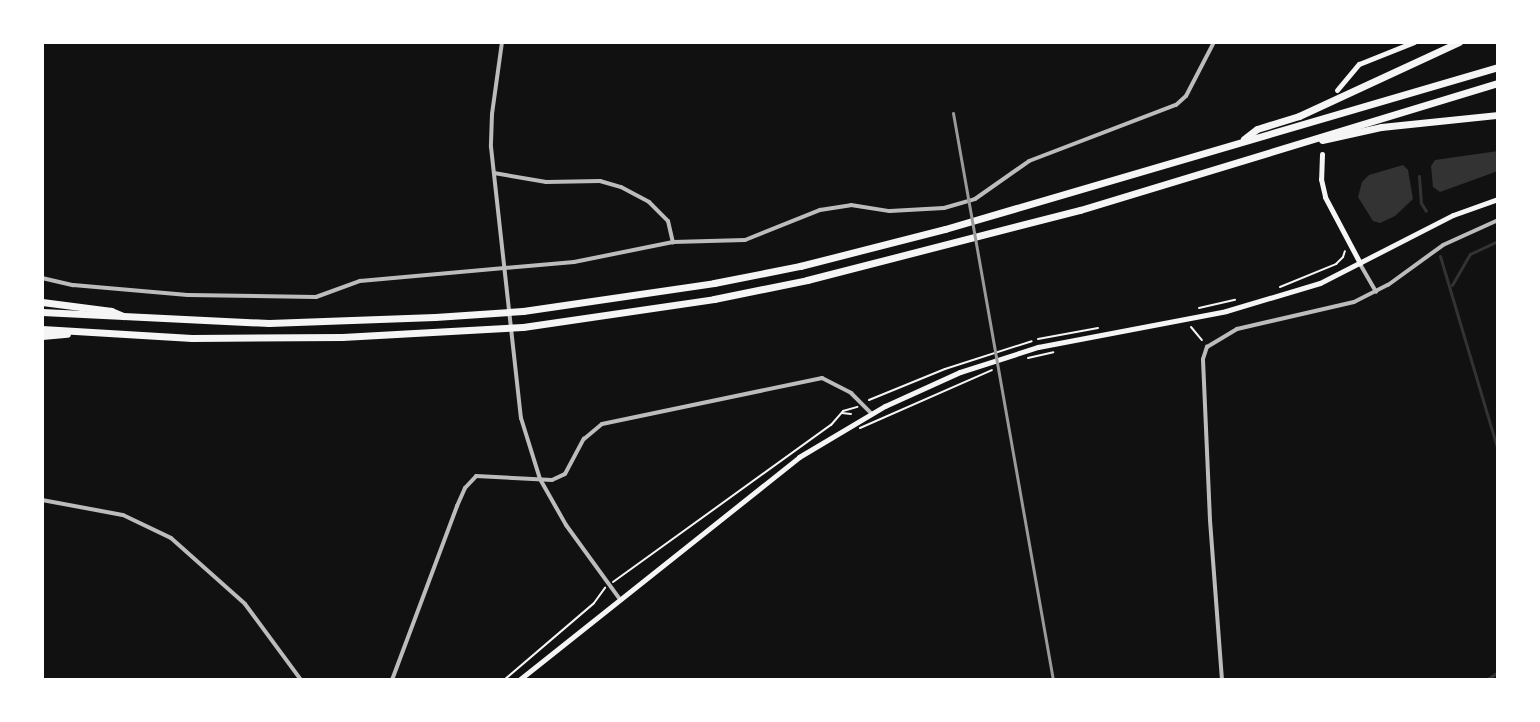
<!DOCTYPE html>
<html>
<head>
<meta charset="utf-8">
<style>
	body { margin:0 }
	#map { position:relative; width:1540px; height:722px; overflow:hidden; background:#111; font-family:Karla,sans-serif }
	div>[style] { position:absolute }
	.water>* { inset:0; background:#333 }
	.stream>* { height:3px; margin:-1.5px; padding:0 1.5px; transform-origin:1.5px; border-radius:1.5px; background:#333 }
	.path>* { height:2px; margin:-1px; padding:0 1px; transform-origin:1px; border-radius:1px; background:#f5f5f5 }
	.minor>* { height:4px; margin:-2px; padding:0 2px; transform-origin:2px; border-radius:2px; background:#bcbcbc }
	.secondary>* { height:5px; margin:-2.5px; padding:0 2.5px; transform-origin:2.5px; border-radius:2.5px; background:#f5f5f5 }
	.motorway>* { height:7px; margin:-3.5px; padding:0 3.5px; transform-origin:3.5px; border-radius:3.5px; background:#f5f5f5 }
	.rail>* { height:3px; margin:-1.5px; padding:0 1.5px; transform-origin:1.5px; border-radius:1.5px; background:#9a9a9a }
	span { translate:-50% -50%; white-space:nowrap; text-align:center; line-height:1.15; -webkit-text-stroke:6px #fff; paint-order:stroke }
	.frame { position:absolute; inset:0; border:44px solid #fff; pointer-events:none }
</style>
</head>
<body>
<div id="map">
	<div class="water">
		<div style="clip-path:polygon(1498px 151px,1498px 171px,1440px 192px,1433px 187px,1431px 166px,1435px 160px)"></div>
		<div style="clip-path:polygon(1403px 165px,1408px 170px,1413px 199px,1395px 216px,1380px 223px,1373px 221px,1358px 197px,1362px 182px,1369px 175px)"></div>
	</div>
	<div class="stream">
		<div style="left:1419px;top:176px;width:27px;rotate:86deg"></div>
		<div style="left:1421px;top:203px;width:9px;rotate:58deg"></div>
		<div style="left:1440px;top:256px;width:202px;rotate:73.4deg"></div>
		<div style="left:1452px;top:285px;width:36px;rotate:-60deg"></div>
		<div style="left:1470px;top:254px;width:31px;rotate:-25deg"></div>
		<div style="left:1486px;top:680px;width:14px;rotate:-34deg"></div>
	</div>
	<div class="path">
		<div style="left:1280px;top:287px;width:61px;rotate:-22.3deg"></div>
		<div style="left:1336px;top:264px;width:10px;rotate:-45deg"></div>
		<div style="left:1343px;top:257px;width:6px;rotate:-72deg"></div>
		<div style="left:1199px;top:308px;width:37px;rotate:-13deg"></div>
		<div style="left:1191px;top:327px;width:17px;rotate:50deg"></div>
		<div style="left:1038px;top:339px;width:61px;rotate:-10.4deg"></div>
		<div style="left:1028px;top:358px;width:26px;rotate:-13deg"></div>
		<div style="left:869px;top:400px;width:82px;rotate:-22.2deg"></div>
		<div style="left:945px;top:369px;width:91px;rotate:-17.8deg"></div>
		<div style="left:842px;top:413px;width:9px;rotate:6deg"></div>
		<div style="left:860px;top:428px;width:144px;rotate:-23.7deg"></div>
		<div style="left:613px;top:582px;width:269px;rotate:-35.8deg"></div>
		<div style="left:831px;top:425px;width:18px;rotate:-49deg"></div>
		<div style="left:843px;top:411px;width:15px;rotate:-16deg"></div>
		<div style="left:504px;top:680px;width:118px;rotate:-40.5deg"></div>
		<div style="left:594px;top:603px;width:19px;rotate:-54deg"></div>
	</div>
	<div class="minor">
		<div style="left:502px;top:42px;width:73px;rotate:97.9deg"></div>
		<div style="left:492px;top:114px;width:33px;rotate:92deg"></div>
		<div style="left:491px;top:147px;width:273px;rotate:83.7deg"></div>
		<div style="left:521px;top:418px;width:64px;rotate:72.7deg"></div>
		<div style="left:540px;top:479px;width:53px;rotate:60.5deg"></div>
		<div style="left:566px;top:525px;width:90px;rotate:54deg"></div>
		<div style="left:494px;top:173px;width:53px;rotate:9.8deg"></div>
		<div style="left:546px;top:182px;width:54px;rotate:-1.1deg"></div>
		<div style="left:600px;top:181px;width:22px;rotate:16deg"></div>
		<div style="left:621px;top:187px;width:32px;rotate:28deg"></div>
		<div style="left:649px;top:202px;width:27px;rotate:45deg"></div>
		<div style="left:668px;top:221px;width:22px;rotate:77deg"></div>
		<div style="left:1360px;top:264px;width:32px;rotate:60deg"></div>
		<div style="left:42px;top:278px;width:32px;rotate:13deg"></div>
		<div style="left:73px;top:285px;width:115px;rotate:5deg"></div>
		<div style="left:188px;top:295px;width:128px;rotate:0.9deg"></div>
		<div style="left:316px;top:297px;width:47px;rotate:-20deg"></div>
		<div style="left:360px;top:281px;width:215px;rotate:-5.1deg"></div>
		<div style="left:574px;top:262px;width:101px;rotate:-11.4deg"></div>
		<div style="left:673px;top:242px;width:72px;rotate:-1.6deg"></div>
		<div style="left:745px;top:240px;width:81px;rotate:-21.8deg"></div>
		<div style="left:820px;top:210px;width:31px;rotate:-9deg"></div>
		<div style="left:851px;top:205px;width:39px;rotate:9deg"></div>
		<div style="left:890px;top:211px;width:54px;rotate:-3.2deg"></div>
		<div style="left:944px;top:208px;width:32px;rotate:-16deg"></div>
		<div style="left:975px;top:199px;width:66px;rotate:-35.1deg"></div>
		<div style="left:1029px;top:161px;width:157px;rotate:-20.9deg"></div>
		<div style="left:1176px;top:105px;width:13px;rotate:-42deg"></div>
		<div style="left:1186px;top:96px;width:61px;rotate:-62.6deg"></div>
		<div style="left:42px;top:500px;width:82px;rotate:10.5deg"></div>
		<div style="left:123px;top:515px;width:53px;rotate:25.6deg"></div>
		<div style="left:171px;top:538px;width:99px;rotate:41.7deg"></div>
		<div style="left:245px;top:604px;width:94px;rotate:53.6deg"></div>
		<div style="left:392px;top:680px;width:186px;rotate:-69.5deg"></div>
		<div style="left:457px;top:506px;width:20px;rotate:-66deg"></div>
		<div style="left:465px;top:488px;width:16px;rotate:-47deg"></div>
		<div style="left:476px;top:476px;width:76px;rotate:3deg"></div>
		<div style="left:552px;top:480px;width:14px;rotate:-25deg"></div>
		<div style="left:565px;top:474px;width:40px;rotate:-62deg"></div>
		<div style="left:584px;top:439px;width:23px;rotate:-40deg"></div>
		<div style="left:602px;top:424px;width:225px;rotate:-11.8deg"></div>
		<div style="left:822px;top:378px;width:33px;rotate:27deg"></div>
		<div style="left:851px;top:393px;width:28px;rotate:45deg"></div>
		<div style="left:1222px;top:680px;width:160px;rotate:-94.3deg"></div>
		<div style="left:1210px;top:520px;width:161px;rotate:-92.5deg"></div>
		<div style="left:1203px;top:359px;width:13px;rotate:-72deg"></div>
		<div style="left:1207px;top:347px;width:35px;rotate:-31deg"></div>
		<div style="left:1237px;top:329px;width:120px;rotate:-13deg"></div>
		<div style="left:1354px;top:302px;width:38px;rotate:-27deg"></div>
		<div style="left:1388px;top:285px;width:68px;rotate:-36deg"></div>
		<div style="left:1443px;top:245px;width:60px;rotate:-24.4deg"></div>
	</div>
	<div class="secondary">
		<div style="left:1337px;top:90px;width:34px;rotate:-50deg"></div>
		<div style="left:1359px;top:64px;width:59px;rotate:-21.8deg"></div>
		<div style="left:1322px;top:154px;width:25px;rotate:92deg"></div>
		<div style="left:1321px;top:179px;width:18px;rotate:77deg"></div>
		<div style="left:1325px;top:197px;width:75px;rotate:62.1deg"></div>
		<div style="left:519px;top:680px;width:358px;rotate:-38.5deg"></div>
		<div style="left:799px;top:457px;width:100px;rotate:-30.7deg"></div>
		<div style="left:885px;top:406px;width:82px;rotate:-24.4deg"></div>
		<div style="left:960px;top:372px;width:82px;rotate:-17.8deg"></div>
		<div style="left:1038px;top:347px;width:191px;rotate:-10.8deg"></div>
		<div style="left:1226px;top:311px;width:98px;rotate:-16.6deg"></div>
		<div style="left:1320px;top:283px;width:149px;rotate:-27.1deg"></div>
		<div style="left:1453px;top:215px;width:48px;rotate:-19.6deg"></div>
	</div>
	<div class="motorway">
		<div style="left:1244px;top:139px;width:16px;rotate:-38deg"></div>
		<div style="left:1257px;top:129px;width:44px;rotate:-17.2deg"></div>
		<div style="left:1299px;top:116px;width:176px;rotate:-24.8deg"></div>
		<div style="left:1322px;top:140px;width:60px;rotate:-12.4deg"></div>
		<div style="left:1381px;top:127px;width:118px;rotate:-5.9deg"></div>
		<div style="left:42px;top:302px;width:70px;rotate:7.4deg"></div>
		<div style="left:111px;top:311px;width:13px;rotate:23deg"></div>
		<div style="left:42px;top:312px;width:227px;rotate:2.8deg"></div>
		<div style="left:269px;top:323px;width:166px;rotate:-2.1deg"></div>
		<div style="left:435px;top:317px;width:88px;rotate:-3.9deg"></div>
		<div style="left:523px;top:311px;width:193px;rotate:-8.3deg"></div>
		<div style="left:714px;top:283px;width:88px;rotate:-11.2deg"></div>
		<div style="left:800px;top:266px;width:150px;rotate:-14.3deg"></div>
		<div style="left:945px;top:229px;width:576px;rotate:-16.33deg"></div>
		<div style="left:42px;top:329px;width:150px;rotate:3.4deg"></div>
		<div style="left:192px;top:338px;width:150px;rotate:-0.4deg"></div>
		<div style="left:342px;top:337px;width:181px;rotate:-3.2deg"></div>
		<div style="left:523px;top:327px;width:193px;rotate:-8.3deg"></div>
		<div style="left:714px;top:299px;width:95px;rotate:-11.5deg"></div>
		<div style="left:807px;top:280px;width:282px;rotate:-14.4deg"></div>
		<div style="left:1080px;top:210px;width:437px;rotate:-16.9deg"></div>
		<div style="left:42px;top:336px;width:25px;rotate:-5deg"></div>
	</div>
	<div class="rail">
		<div style="left:953px;top:113px;width:576px;rotate:80deg"></div>
	</div>
	<div class="frame"></div>
</div>
</body>
</html>
